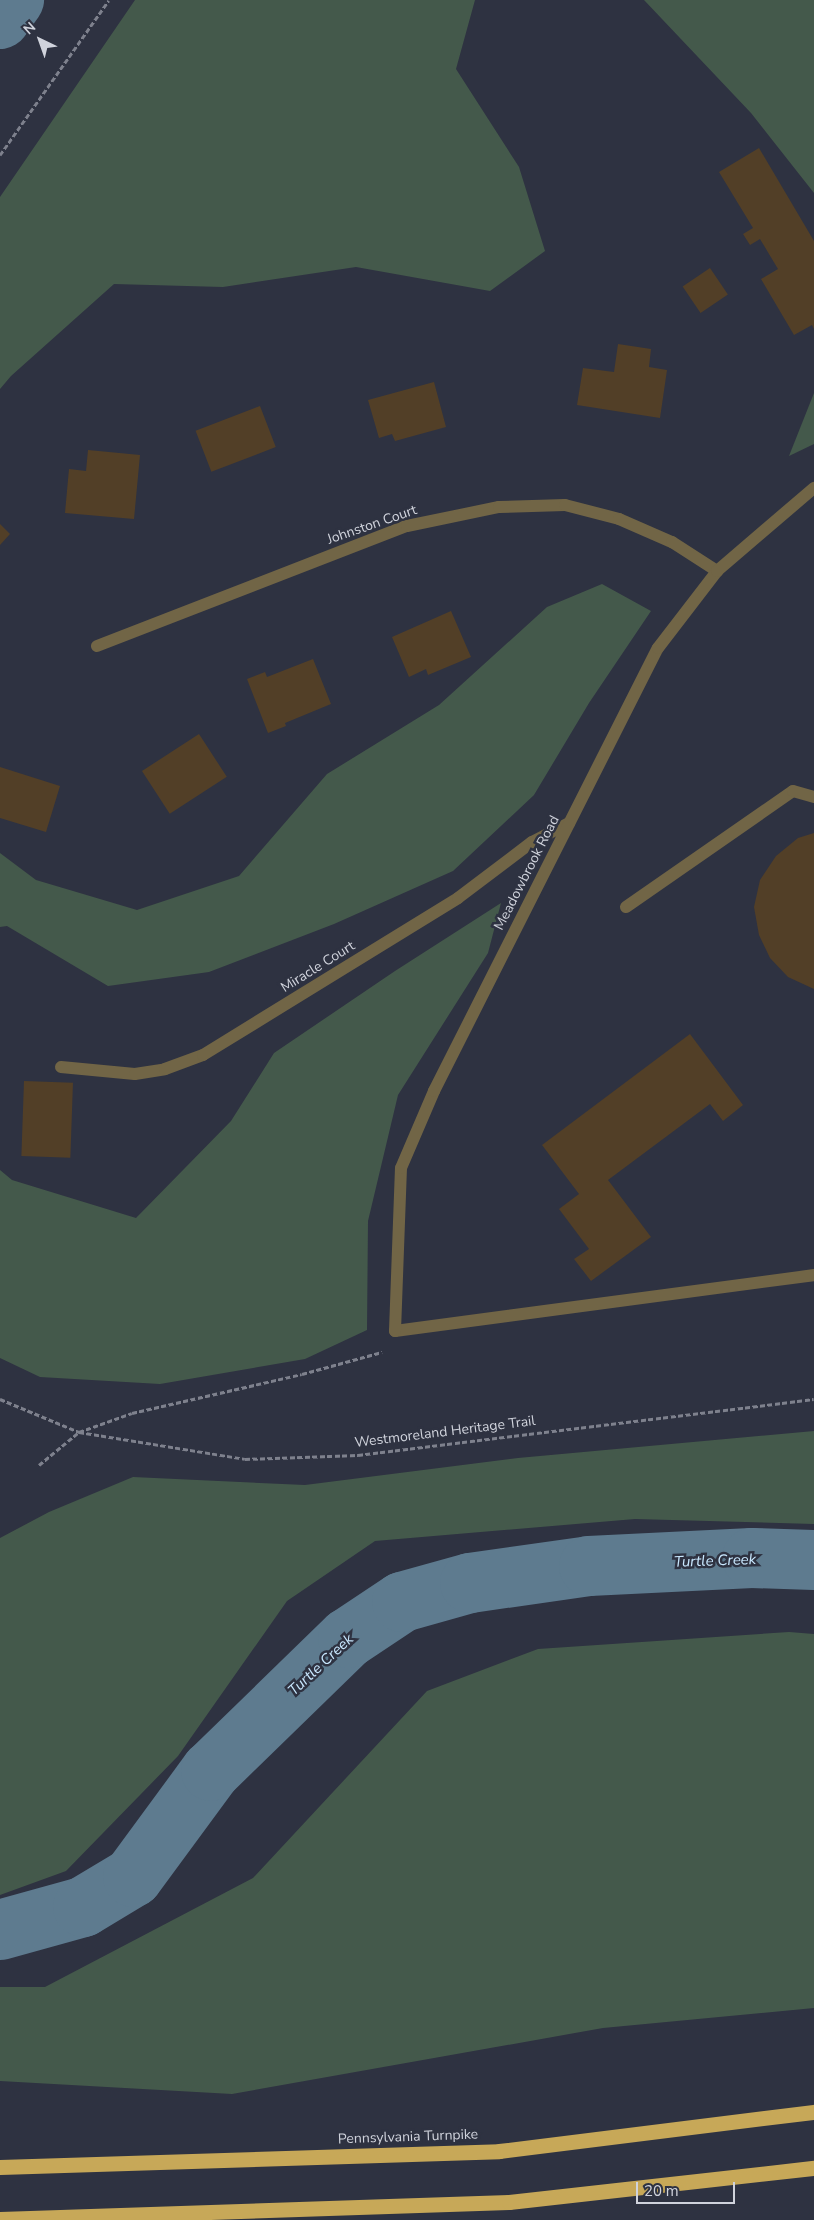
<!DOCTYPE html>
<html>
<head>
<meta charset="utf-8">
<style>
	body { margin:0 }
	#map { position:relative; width:814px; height:2220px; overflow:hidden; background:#2e3241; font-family:"Nunito Sans",sans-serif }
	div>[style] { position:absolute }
	.green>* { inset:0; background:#44594b }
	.river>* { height:60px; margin:-30px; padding:0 30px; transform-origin:30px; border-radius:30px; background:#5e7b8f }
	.building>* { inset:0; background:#523f27; transform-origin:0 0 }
	.path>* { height:3px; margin-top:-1.5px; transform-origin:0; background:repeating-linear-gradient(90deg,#7e818d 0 5px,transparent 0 7.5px) }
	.service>* { height:12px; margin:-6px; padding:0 6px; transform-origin:6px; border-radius:6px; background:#716546 }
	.minor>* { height:12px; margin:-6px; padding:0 6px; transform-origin:6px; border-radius:6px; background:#716546 }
	.motorway>* { height:15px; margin:-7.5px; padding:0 7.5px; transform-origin:7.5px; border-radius:7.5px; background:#c7a858 }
	span { translate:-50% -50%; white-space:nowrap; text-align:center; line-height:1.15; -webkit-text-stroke:5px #2e3241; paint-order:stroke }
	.street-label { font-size:14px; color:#d0d3dc }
	.water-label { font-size:15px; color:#c9e8ff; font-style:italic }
	.north { position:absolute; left:15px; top:15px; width:50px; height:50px; -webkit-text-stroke:4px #2e3241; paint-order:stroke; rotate:318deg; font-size:14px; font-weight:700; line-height:20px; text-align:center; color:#d0d3dc }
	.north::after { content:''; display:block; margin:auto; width:18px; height:22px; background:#d0d3dc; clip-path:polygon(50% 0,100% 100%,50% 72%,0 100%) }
	.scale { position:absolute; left:636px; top:2182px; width:99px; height:22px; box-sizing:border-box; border:2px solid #d0d3dc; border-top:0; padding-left:6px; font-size:15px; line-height:18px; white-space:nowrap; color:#d0d3dc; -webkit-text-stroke:4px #2e3241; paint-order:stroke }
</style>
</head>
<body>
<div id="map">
	<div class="green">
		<div style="clip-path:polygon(135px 0,475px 0,456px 69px,519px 167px,545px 251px,490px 291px,356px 267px,223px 287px,114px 284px,11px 376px,0 389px,0 197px)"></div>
		<div style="clip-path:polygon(644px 0,814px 0,814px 193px,751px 113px)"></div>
		<div style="clip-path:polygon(814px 393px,814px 444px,789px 456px)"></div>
		<div style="clip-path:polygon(602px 584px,651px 611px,589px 703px,534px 795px,453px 871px,334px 924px,209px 972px,108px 986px,7px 926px,0 927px,0 853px,36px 880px,137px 910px,239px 876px,327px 774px,439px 705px,547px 607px)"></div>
		<div style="clip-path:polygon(501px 903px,488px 953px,398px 1095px,368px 1221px,367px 1330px,305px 1359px,160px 1384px,40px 1377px,0 1358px,0 1170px,12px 1180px,136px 1218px,231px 1121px,274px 1053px,395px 971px)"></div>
		<div style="clip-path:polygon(814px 1431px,814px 1524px,635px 1519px,375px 1541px,287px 1601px,178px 1756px,66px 1871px,0 1895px,0 1538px,49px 1512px,133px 1477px,305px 1485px,518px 1458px)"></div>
		<div style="clip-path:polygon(789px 1632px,814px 1634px,814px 2008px,603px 2028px,232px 2094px,0 2081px,0 1987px,45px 1987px,253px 1878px,427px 1691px,538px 1649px)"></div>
	</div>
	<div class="river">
		<div style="left:0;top:19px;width:24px;rotate:-54deg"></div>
		<div style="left:0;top:1930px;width:86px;rotate:-15.5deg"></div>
		<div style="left:83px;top:1907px;width:58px;rotate:-31deg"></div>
		<div style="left:133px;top:1877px;width:132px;rotate:-53.7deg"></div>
		<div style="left:211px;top:1771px;width:191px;rotate:-44.2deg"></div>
		<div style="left:348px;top:1638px;width:65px;rotate:-33.7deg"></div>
		<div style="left:402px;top:1602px;width:71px;rotate:-15.6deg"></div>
		<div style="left:470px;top:1583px;width:120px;rotate:-8.1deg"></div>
		<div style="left:589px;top:1566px;width:163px;rotate:-2.8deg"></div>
		<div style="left:752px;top:1558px;width:62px;rotate:1.8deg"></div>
	</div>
	<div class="building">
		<div style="clip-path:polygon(759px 148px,814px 241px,814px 329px,812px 325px,794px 335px,761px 279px,778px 269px,760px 239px,750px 245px,743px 234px,753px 228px,719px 172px)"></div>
		<div style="left:710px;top:268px;width:32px;height:33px;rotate:56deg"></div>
		<div style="clip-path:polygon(618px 344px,651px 349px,649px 367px,667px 370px,660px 418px,577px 405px,583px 368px,614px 372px)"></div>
		<div style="clip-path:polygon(434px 382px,446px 427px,395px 441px,392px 434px,379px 438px,368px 400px)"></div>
		<div style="left:260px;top:406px;width:44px;height:69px;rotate:69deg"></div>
		<div style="clip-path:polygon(88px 450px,140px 455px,134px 519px,65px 513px,69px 469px,86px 471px)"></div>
		<div style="clip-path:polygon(0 524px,10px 534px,0 545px)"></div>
		<div style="clip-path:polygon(451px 611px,471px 657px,428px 675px,426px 669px,409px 677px,392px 637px)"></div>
		<div style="clip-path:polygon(313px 659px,331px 704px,285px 723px,286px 726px,268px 733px,247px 679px,265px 672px,267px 677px)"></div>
		<div style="left:199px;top:734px;width:51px;height:68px;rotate:57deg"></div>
		<div style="clip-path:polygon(0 767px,60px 786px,46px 832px,0 818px)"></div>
		<div style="clip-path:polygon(814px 833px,814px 989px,788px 977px,770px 958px,759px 935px,754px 907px,760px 880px,776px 856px,798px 838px)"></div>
		<div style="clip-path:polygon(690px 1034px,743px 1105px,723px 1121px,710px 1104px,608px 1180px,651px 1237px,591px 1281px,574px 1259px,589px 1249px,559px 1209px,579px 1194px,542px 1145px)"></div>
		<div style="left:24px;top:1081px;width:49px;height:75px;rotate:2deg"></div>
	</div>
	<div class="path">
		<div style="left:0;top:155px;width:189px;rotate:-54.9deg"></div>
		<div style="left:0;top:1399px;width:86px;rotate:22.7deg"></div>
		<div style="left:79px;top:1432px;width:168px;rotate:9.2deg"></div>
		<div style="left:245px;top:1459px;width:113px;rotate:-2deg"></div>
		<div style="left:358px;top:1455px;width:459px;rotate:-7deg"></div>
		<div style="left:39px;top:1465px;width:52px;rotate:-39.5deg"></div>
		<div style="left:79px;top:1432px;width:56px;rotate:-19.7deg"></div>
		<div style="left:132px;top:1413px;width:174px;rotate:-12.9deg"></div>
		<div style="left:302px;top:1374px;width:83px;rotate:-15.4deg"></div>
	</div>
	<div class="service">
		<div style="left:626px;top:907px;width:203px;rotate:-34.8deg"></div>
		<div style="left:793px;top:791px;width:22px;rotate:16deg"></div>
		<div style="left:395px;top:1331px;width:423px;rotate:-7.6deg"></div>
	</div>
	<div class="minor">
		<div style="left:97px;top:646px;width:332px;rotate:-21.2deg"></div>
		<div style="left:407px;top:526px;width:94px;rotate:-11.7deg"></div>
		<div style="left:499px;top:507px;width:66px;rotate:-1.7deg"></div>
		<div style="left:565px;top:505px;width:56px;rotate:14.5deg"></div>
		<div style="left:619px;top:519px;width:58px;rotate:23.5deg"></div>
		<div style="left:672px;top:542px;width:54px;rotate:32.8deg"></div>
		<div style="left:61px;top:1067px;width:74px;rotate:5.4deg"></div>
		<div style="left:135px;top:1074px;width:30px;rotate:-9deg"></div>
		<div style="left:165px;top:1069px;width:40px;rotate:-20.2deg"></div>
		<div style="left:203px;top:1055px;width:299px;rotate:-31.6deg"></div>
		<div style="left:458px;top:898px;width:93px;rotate:-37.1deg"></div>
		<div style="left:532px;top:842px;width:42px;rotate:-27.2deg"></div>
		<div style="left:395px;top:1331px;width:163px;rotate:-87.9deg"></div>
		<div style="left:401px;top:1168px;width:84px;rotate:-66.8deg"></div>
		<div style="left:434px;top:1091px;width:496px;rotate:-63.2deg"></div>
		<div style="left:658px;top:648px;width:97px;rotate:-52.5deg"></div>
		<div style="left:717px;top:571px;width:128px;rotate:-40.6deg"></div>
	</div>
	<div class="motorway">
		<div style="left:0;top:2167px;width:499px;rotate:-1.8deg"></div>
		<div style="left:499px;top:2151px;width:317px;rotate:-7.1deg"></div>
		<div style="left:0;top:2219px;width:509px;rotate:-1.91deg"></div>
		<div style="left:509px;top:2202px;width:307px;rotate:-6.4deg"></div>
	</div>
	<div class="street-label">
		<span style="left:372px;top:525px;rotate:-19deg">Johnston Court</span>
		<span style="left:527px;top:873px;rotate:-63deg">Meadowbrook Road</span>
		<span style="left:318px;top:967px;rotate:-32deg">Miracle Court</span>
		<span style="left:445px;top:1432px;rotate:-7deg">Westmoreland Heritage Trail</span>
		<span style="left:408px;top:2137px;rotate:-2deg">Pennsylvania Turnpike</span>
	</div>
	<div class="water-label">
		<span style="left:715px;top:1561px;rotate:-2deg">Turtle Creek</span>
		<span style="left:321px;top:1665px;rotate:-43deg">Turtle Creek</span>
	</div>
	<div class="north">N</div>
	<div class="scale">20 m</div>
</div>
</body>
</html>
